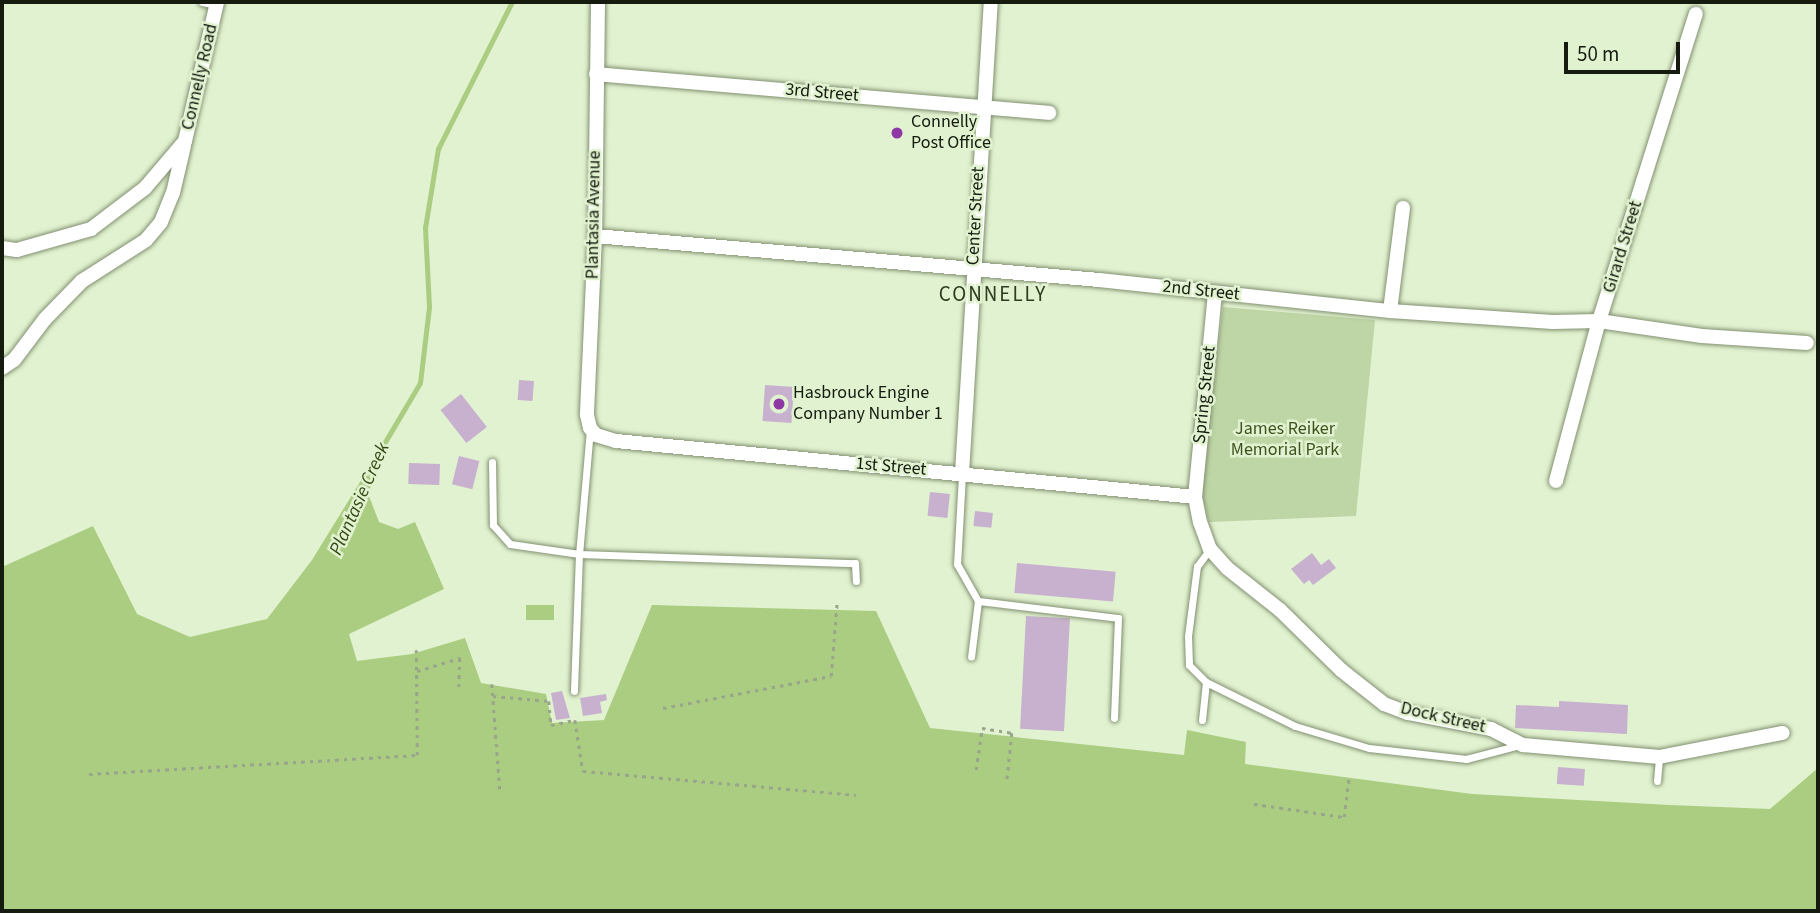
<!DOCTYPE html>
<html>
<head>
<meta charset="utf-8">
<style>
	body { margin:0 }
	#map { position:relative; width:1820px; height:913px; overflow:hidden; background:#e1f2d0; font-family:"Source Sans 3",sans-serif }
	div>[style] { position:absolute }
	.green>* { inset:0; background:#bed5a5 }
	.water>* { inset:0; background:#abcd81; transform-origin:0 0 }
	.stream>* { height:4.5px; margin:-2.25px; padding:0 2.25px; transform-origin:2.25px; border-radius:2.25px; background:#abcd81 }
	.building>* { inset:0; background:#c7b1ce; transform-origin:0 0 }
	.path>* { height:2.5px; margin-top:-1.25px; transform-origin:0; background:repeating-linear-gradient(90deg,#98a58a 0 3.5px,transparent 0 8.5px) }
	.roads { filter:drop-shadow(0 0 2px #829071) drop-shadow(0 0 2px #829071) }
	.lane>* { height:7px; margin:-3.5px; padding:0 3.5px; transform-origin:3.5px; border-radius:3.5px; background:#fff }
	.street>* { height:14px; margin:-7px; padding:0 7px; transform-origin:7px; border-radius:7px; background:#fff }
	.dots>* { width:19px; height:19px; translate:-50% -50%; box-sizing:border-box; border:4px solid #e1f2d0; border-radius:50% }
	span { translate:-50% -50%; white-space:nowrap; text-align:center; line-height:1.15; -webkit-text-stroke:5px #e1f2d0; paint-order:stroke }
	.street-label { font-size:18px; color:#151b0f }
	.poi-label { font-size:18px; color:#151b0f }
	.left { translate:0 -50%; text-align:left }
	.park-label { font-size:18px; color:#3d531e }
	.water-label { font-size:19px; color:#354b15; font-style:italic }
	.quarter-label { font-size:21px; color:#2f3b20; letter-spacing:2px }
	.frame { position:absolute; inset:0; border:4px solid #151b0f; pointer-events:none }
	.scale { position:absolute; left:1564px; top:42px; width:116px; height:32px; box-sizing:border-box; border:4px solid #151b0f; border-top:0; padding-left:9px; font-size:21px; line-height:24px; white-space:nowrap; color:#151b0f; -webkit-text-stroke:5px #e1f2d0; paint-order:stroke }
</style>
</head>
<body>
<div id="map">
	<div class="green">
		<div style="clip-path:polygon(1223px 307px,1375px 320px,1356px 516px,1209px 522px,1201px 492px)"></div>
	</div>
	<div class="water">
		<div style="clip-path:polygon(376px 456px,369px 496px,379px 522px,398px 529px,415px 522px,444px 589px,349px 634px,357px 661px,412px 654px,465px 638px,481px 683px,546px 694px,552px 723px,604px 720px,652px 605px,876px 611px,930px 728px,1184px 755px,1187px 730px,1246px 742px,1245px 764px,1472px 794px,1670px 805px,1770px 809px,1818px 768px,1818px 911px,2px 911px,2px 567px,93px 526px,137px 614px,190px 637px,267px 619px,312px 560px)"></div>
		<div style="left:554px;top:605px;width:15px;height:28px;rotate:90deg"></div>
	</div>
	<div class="stream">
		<div style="left:375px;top:459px;width:88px;rotate:-59.4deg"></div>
		<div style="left:420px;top:383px;width:77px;rotate:-83.2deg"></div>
		<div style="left:429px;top:307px;width:79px;rotate:-92.9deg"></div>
		<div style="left:425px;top:228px;width:80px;rotate:-80.7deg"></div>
		<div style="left:438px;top:149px;width:165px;rotate:-63.3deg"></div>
	</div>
	<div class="building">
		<div style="left:519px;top:380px;width:15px;height:20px;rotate:4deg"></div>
		<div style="left:765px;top:385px;width:29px;height:36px;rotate:4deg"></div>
		<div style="left:461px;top:394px;width:42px;height:26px;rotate:52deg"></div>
		<div style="left:459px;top:456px;width:21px;height:29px;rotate:14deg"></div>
		<div style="left:409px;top:463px;width:31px;height:21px;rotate:2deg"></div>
		<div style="left:930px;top:492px;width:20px;height:24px;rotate:6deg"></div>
		<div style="left:975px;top:511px;width:18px;height:15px;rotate:6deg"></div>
		<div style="clip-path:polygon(1312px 553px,1321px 565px,1329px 559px,1336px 568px,1313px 585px,1309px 580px,1304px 584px,1291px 569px)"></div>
		<div style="left:1017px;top:563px;width:99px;height:30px;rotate:5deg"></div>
		<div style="left:1026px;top:616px;width:44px;height:113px;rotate:3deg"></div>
		<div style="clip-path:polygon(562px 691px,570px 718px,556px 720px,551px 693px)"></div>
		<div style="clip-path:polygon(606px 694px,607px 700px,600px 702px,602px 713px,583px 716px,580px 698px)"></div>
		<div style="clip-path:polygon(1559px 701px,1628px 705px,1627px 734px,1515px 728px,1516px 705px,1559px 707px)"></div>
		<div style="left:1558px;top:767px;width:27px;height:17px;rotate:4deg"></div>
	</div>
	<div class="path">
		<div style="left:417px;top:671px;width:45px;rotate:-16.8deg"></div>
		<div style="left:460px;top:658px;width:29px;rotate:92deg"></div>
		<div style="left:492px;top:684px;width:106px;rotate:85.7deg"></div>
		<div style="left:493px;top:696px;width:56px;rotate:5.1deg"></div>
		<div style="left:549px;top:701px;width:24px;rotate:85deg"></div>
		<div style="left:551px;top:725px;width:25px;rotate:-12deg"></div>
		<div style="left:575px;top:720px;width:52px;rotate:81.1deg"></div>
		<div style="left:583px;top:771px;width:274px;rotate:5deg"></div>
		<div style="left:663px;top:708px;width:171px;rotate:-10.8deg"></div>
		<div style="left:831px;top:676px;width:75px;rotate:-85.4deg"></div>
		<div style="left:976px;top:770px;width:42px;rotate:-81.9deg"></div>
		<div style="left:982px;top:728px;width:30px;rotate:9deg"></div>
		<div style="left:1012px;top:733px;width:48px;rotate:95.9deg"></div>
		<div style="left:89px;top:774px;width:329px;rotate:-3.3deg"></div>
		<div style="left:417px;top:755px;width:105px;rotate:-90.5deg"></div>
		<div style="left:1254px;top:804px;width:91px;rotate:8.2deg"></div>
		<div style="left:1344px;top:817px;width:39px;rotate:-83deg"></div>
	</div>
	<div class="roads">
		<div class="lane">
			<div style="left:202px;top:2px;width:14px;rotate:12deg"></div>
			<div style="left:590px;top:429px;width:125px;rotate:95deg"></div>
			<div style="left:579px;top:554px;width:276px;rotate:1.9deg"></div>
			<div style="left:855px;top:563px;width:18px;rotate:87deg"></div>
			<div style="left:492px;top:462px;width:63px;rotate:89.1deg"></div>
			<div style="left:493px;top:525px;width:25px;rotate:48deg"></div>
			<div style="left:510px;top:544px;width:70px;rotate:8.2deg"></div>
			<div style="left:579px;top:554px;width:137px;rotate:92.1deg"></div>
			<div style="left:962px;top:475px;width:89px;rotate:93.2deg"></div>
			<div style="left:957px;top:564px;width:43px;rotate:60.4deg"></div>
			<div style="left:978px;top:601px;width:56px;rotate:97.1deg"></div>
			<div style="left:1210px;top:549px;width:21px;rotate:127deg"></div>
			<div style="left:1197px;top:566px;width:71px;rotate:97.3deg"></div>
			<div style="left:1188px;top:636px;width:29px;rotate:88deg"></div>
			<div style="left:1189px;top:665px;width:24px;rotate:45deg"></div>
			<div style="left:1206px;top:682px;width:99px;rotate:26.3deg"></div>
			<div style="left:1295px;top:726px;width:77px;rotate:16.6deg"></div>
			<div style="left:1369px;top:748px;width:98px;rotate:6.5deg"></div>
			<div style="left:1466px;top:759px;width:56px;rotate:-14.5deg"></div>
			<div style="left:978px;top:601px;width:141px;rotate:6.9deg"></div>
			<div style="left:1118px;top:618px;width:100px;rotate:92.3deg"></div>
			<div style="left:1202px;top:720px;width:38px;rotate:-84deg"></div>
			<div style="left:1657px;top:781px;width:24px;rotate:-85deg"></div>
		</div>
		<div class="street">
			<div style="left:598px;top:2px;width:234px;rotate:90.7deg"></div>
			<div style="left:595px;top:236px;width:179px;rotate:92.6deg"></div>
			<div style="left:587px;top:415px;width:13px;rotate:77deg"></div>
			<div style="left:590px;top:428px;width:9px;rotate:49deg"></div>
			<div style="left:596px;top:435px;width:21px;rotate:17deg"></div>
			<div style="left:616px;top:441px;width:582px;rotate:5.52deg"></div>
			<div style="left:596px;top:74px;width:455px;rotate:4.9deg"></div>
			<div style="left:595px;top:236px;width:506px;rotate:4.99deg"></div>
			<div style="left:1099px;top:280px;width:293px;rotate:6.1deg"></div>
			<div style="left:1390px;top:311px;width:163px;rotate:3.9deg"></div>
			<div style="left:1553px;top:322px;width:46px;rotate:-1.2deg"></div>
			<div style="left:1599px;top:321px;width:104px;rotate:8.3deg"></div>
			<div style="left:1702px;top:336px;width:105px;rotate:3.8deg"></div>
			<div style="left:2px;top:248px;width:15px;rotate:8deg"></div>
			<div style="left:17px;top:250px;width:77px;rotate:-15.8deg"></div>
			<div style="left:91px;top:229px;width:68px;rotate:-37.2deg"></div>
			<div style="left:145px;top:188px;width:62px;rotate:-49.6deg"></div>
			<div style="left:185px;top:141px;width:143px;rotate:-77deg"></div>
			<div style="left:1215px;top:293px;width:205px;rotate:95.6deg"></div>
			<div style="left:1195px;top:497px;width:25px;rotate:79deg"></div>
			<div style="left:1200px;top:522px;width:29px;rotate:70deg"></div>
			<div style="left:1210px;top:549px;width:25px;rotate:48deg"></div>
			<div style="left:1227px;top:568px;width:68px;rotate:38.4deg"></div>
			<div style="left:1280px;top:610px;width:86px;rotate:44.5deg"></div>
			<div style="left:1341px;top:670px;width:55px;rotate:38.3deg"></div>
			<div style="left:1384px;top:704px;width:26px;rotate:21deg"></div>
			<div style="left:1408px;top:713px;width:85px;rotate:10.9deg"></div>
			<div style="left:1491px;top:729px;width:36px;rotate:27deg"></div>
			<div style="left:1523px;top:745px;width:137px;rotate:5deg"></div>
			<div style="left:1659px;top:757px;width:126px;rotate:-11deg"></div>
			<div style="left:1390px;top:311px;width:104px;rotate:-82.8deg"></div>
			<div style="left:2px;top:368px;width:14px;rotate:-34deg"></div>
			<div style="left:14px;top:360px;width:51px;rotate:-52.9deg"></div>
			<div style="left:45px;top:319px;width:53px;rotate:-45.8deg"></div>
			<div style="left:82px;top:281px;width:76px;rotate:-32.6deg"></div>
			<div style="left:146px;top:240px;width:23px;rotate:-50deg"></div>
			<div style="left:161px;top:222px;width:31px;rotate:-68deg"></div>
			<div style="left:173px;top:193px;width:48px;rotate:-76.8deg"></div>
			<div style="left:962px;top:473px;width:472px;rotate:-86.5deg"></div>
			<div style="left:1556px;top:481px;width:166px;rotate:-75deg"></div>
			<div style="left:1599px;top:321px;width:322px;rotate:-72.5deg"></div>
		</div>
	</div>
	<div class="dots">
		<div style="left:897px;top:133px;background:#8e38a6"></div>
		<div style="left:779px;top:404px;background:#8e38a6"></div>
	</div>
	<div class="street-label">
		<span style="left:200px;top:77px;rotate:-77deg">Connelly Road</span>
		<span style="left:822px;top:93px;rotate:5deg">3rd Street</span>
		<span style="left:594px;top:215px;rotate:-89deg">Plantasia Avenue</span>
		<span style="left:976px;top:216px;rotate:-87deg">Center Street</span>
		<span style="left:1623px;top:247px;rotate:-73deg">Girard Street</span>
		<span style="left:1201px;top:291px;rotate:6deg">2nd Street</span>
		<span style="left:1205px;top:395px;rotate:-84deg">Spring Street</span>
		<span style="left:891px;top:467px;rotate:5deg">1st Street</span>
		<span style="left:1443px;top:718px;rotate:13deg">Dock Street</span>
	</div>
	<div class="poi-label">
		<span class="left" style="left:911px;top:133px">Connelly<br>Post Office</span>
		<span class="left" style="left:793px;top:404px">Hasbrouck Engine<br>Company Number 1</span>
	</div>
	<div class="park-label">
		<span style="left:1285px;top:440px">James Reiker<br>Memorial Park</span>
	</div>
	<div class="water-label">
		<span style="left:360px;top:499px;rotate:-66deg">Plantasie Creek</span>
	</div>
	<div class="quarter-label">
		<span style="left:993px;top:294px">CONNELLY</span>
	</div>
	<div class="frame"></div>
	<div class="scale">50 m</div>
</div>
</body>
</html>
